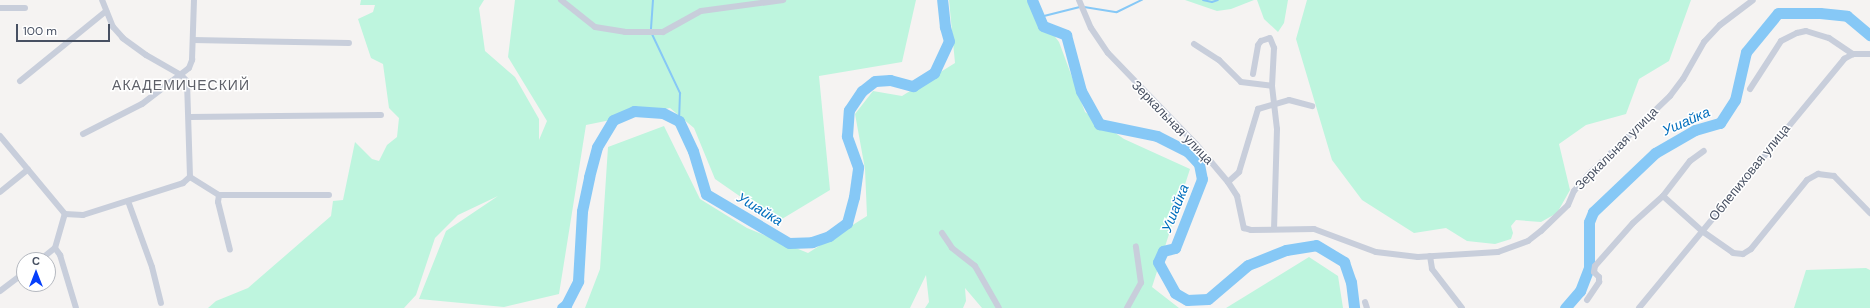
<!DOCTYPE html>
<html>
<head>
<meta charset="utf-8">
<style>
	body { margin:0 }
	#map { position:relative; width:1870px; height:308px; overflow:hidden; background:#f5f3f2; font-family:"DM Sans",sans-serif }
	div>[style] { position:absolute }
	.green>* { inset:0; background:#bef5de }
	.stream>* { height:2px; margin:-1px; padding:0 1px; transform-origin:1px; border-radius:1px; background:#86c8f6 }
	.river>* { height:11px; margin:-5.5px; padding:0 5.5px; transform-origin:5.5px; border-radius:5.5px; background:#86c8f6 }
	.minor>* { height:6px; margin:-3px; padding:0 3px; transform-origin:3px; border-radius:3px; background:#c8cedb }
	span { translate:-50% -50%; white-space:nowrap; text-align:center; line-height:1.15; -webkit-text-stroke:3px #fff; paint-order:stroke }
	.street-label { font-size:13px; color:#475062 }
	.neighbourhood-label { font-size:14px; color:#5e6068; letter-spacing:1px }
	.water-label { font-size:14px; color:#006ebd; font-style:italic }
	.north { position:absolute; left:16px; top:252px; width:40px; height:40px; box-sizing:border-box; background:#fff; border:1px solid #b5b9c0; border-radius:50%; rotate:0deg; font-size:11px; font-weight:700; line-height:16px; text-align:center; color:#475062 }
	.north::after { content:''; display:block; margin:auto; width:14px; height:18px; background:#063ffb; clip-path:polygon(50% 0,100% 100%,50% 72%,0 100%) }
	.scale { position:absolute; left:16px; top:24px; width:94px; height:18px; box-sizing:border-box; border:2px solid #475062; border-top:0; padding-left:5px; font-size:12px; line-height:14px; white-space:nowrap; color:#475062; -webkit-text-stroke:3px #fff; paint-order:stroke }
</style>
</head>
<body>
<div id="map">
	<div class="green">
		<div style="clip-path:polygon(361px 0,484px 0,479px 8px,485px 51px,515px 77px,539px 119px,539px 140px,547px 121px,508px 57px,515px 0,916px 0,902px 62px,819px 76px,830px 190px,777px 222px,715px 179px,694px 128px,670px 108px,586px 125px,559px 294px,504px 307px,419px 299px,446px 231px,498px 196px,458px 215px,435px 238px,416px 295px,404px 308px,208px 308px,216px 301px,248px 288px,331px 216px,333px 201px,343px 200px,355px 142px,372px 159px,379px 161px,387px 145px,397px 137px,399px 118px,389px 108px,383px 64px,371px 58px,358px 19px,373px 12px,375px 5px,360px 5px)"></div>
		<div style="clip-path:polygon(949px 0,1027px 0,1059px 42px,1085px 112px,1124px 139px,1190px 169px,1152px 287px,1179px 308px,982px 308px,965px 288px,966px 301px,963px 308px,925px 308px,929px 302px,926px 275px,910px 308px,585px 308px,600px 269px,608px 147px,664px 126px,700px 199px,747px 228px,808px 253px,867px 216px,865px 169px,855px 114px,873px 91px,902px 96px,955px 63px)"></div>
		<div style="clip-path:polygon(1185px 0,1254px 0,1231px 9px,1217px 11px)"></div>
		<div style="clip-path:polygon(1257px 0,1288px 0,1284px 23px,1278px 32px,1264px 19px)"></div>
		<div style="clip-path:polygon(1307px 0,1691px 0,1669px 61px,1639px 79px,1626px 114px,1586px 125px,1559px 144px,1570px 190px,1557px 213px,1541px 222px,1516px 220px,1511px 226px,1513px 233px,1511px 239px,1495px 244px,1467px 241px,1446px 228px,1414px 233px,1362px 200px,1332px 160px,1296px 39px)"></div>
		<div style="clip-path:polygon(1309px 257px,1338px 276px,1343px 308px,1226px 308px)"></div>
		<div style="clip-path:polygon(1866px 268px,1870px 270px,1870px 308px,1794px 308px,1806px 270px)"></div>
	</div>
	<div class="stream">
		<div style="left:653px;top:0;width:32px;rotate:94deg"></div>
		<div style="left:651px;top:32px;width:68px;rotate:64.6deg"></div>
		<div style="left:680px;top:93px;width:28px;rotate:92deg"></div>
		<div style="left:1203px;top:0;width:9px;rotate:13deg"></div>
		<div style="left:1212px;top:2px;width:6px;rotate:-18deg"></div>
		<div style="left:1084px;top:7px;width:33px;rotate:9deg"></div>
		<div style="left:1117px;top:12px;width:28px;rotate:-26deg"></div>
		<div style="left:1040px;top:17px;width:41px;rotate:-14deg"></div>
	</div>
	<div class="river">
		<div style="left:1032px;top:0;width:28px;rotate:67deg"></div>
		<div style="left:1043px;top:26px;width:25px;rotate:21deg"></div>
		<div style="left:1066px;top:35px;width:58px;rotate:75deg"></div>
		<div style="left:1081px;top:91px;width:38px;rotate:61deg"></div>
		<div style="left:1099px;top:124px;width:59px;rotate:11.7deg"></div>
		<div style="left:1157px;top:136px;width:35px;rotate:27deg"></div>
		<div style="left:1188px;top:152px;width:16px;rotate:47deg"></div>
		<div style="left:1199px;top:164px;width:15px;rotate:79deg"></div>
		<div style="left:1202px;top:179px;width:74px;rotate:111.4deg"></div>
		<div style="left:1175px;top:248px;width:12px;rotate:166deg"></div>
		<div style="left:1163px;top:251px;width:12px;rotate:114deg"></div>
		<div style="left:1158px;top:262px;width:35px;rotate:61deg"></div>
		<div style="left:1175px;top:293px;width:14px;rotate:30deg"></div>
		<div style="left:1187px;top:300px;width:21px;rotate:-3deg"></div>
		<div style="left:1208px;top:299px;width:52px;rotate:-40.4deg"></div>
		<div style="left:1248px;top:265px;width:41px;rotate:-21.5deg"></div>
		<div style="left:1286px;top:250px;width:30px;rotate:-9deg"></div>
		<div style="left:1316px;top:245px;width:33px;rotate:31deg"></div>
		<div style="left:1344px;top:262px;width:21px;rotate:71deg"></div>
		<div style="left:1351px;top:282px;width:26px;rotate:83deg"></div>
		<div style="left:562px;top:308px;width:5px;rotate:-37deg"></div>
		<div style="left:566px;top:305px;width:27px;rotate:-63deg"></div>
		<div style="left:578px;top:281px;width:70px;rotate:-86.7deg"></div>
		<div style="left:582px;top:211px;width:35px;rotate:-78deg"></div>
		<div style="left:589px;top:177px;width:31px;rotate:-75deg"></div>
		<div style="left:597px;top:147px;width:31px;rotate:-59deg"></div>
		<div style="left:613px;top:120px;width:23px;rotate:-23deg"></div>
		<div style="left:634px;top:111px;width:29px;rotate:4deg"></div>
		<div style="left:663px;top:113px;width:18px;rotate:27deg"></div>
		<div style="left:679px;top:121px;width:33px;rotate:65deg"></div>
		<div style="left:693px;top:151px;width:45px;rotate:73.2deg"></div>
		<div style="left:706px;top:194px;width:96px;rotate:30.6deg"></div>
		<div style="left:789px;top:243px;width:23px;rotate:-2deg"></div>
		<div style="left:812px;top:242px;width:18px;rotate:-19deg"></div>
		<div style="left:829px;top:236px;width:22px;rotate:-36deg"></div>
		<div style="left:847px;top:223px;width:27px;rotate:-75deg"></div>
		<div style="left:854px;top:197px;width:30px;rotate:-82deg"></div>
		<div style="left:858px;top:167px;width:33px;rotate:-110deg"></div>
		<div style="left:847px;top:136px;width:26px;rotate:-86deg"></div>
		<div style="left:849px;top:110px;width:23px;rotate:-56deg"></div>
		<div style="left:862px;top:91px;width:16px;rotate:-38deg"></div>
		<div style="left:875px;top:81px;width:15px;rotate:-4deg"></div>
		<div style="left:890px;top:80px;width:24px;rotate:15deg"></div>
		<div style="left:913px;top:86px;width:25px;rotate:-32deg"></div>
		<div style="left:934px;top:73px;width:35px;rotate:-65deg"></div>
		<div style="left:949px;top:41px;width:15px;rotate:-106deg"></div>
		<div style="left:945px;top:27px;width:27px;rotate:-96deg"></div>
		<div style="left:1565px;top:308px;width:23px;rotate:-49deg"></div>
		<div style="left:1580px;top:291px;width:25px;rotate:-69deg"></div>
		<div style="left:1589px;top:268px;width:46px;rotate:-90deg"></div>
		<div style="left:1589px;top:222px;width:11px;rotate:-68deg"></div>
		<div style="left:1593px;top:212px;width:86px;rotate:-43.6deg"></div>
		<div style="left:1655px;top:153px;width:46px;rotate:-29.9deg"></div>
		<div style="left:1695px;top:130px;width:26px;rotate:-16deg"></div>
		<div style="left:1720px;top:123px;width:27px;rotate:-57deg"></div>
		<div style="left:1735px;top:100px;width:49px;rotate:-77.1deg"></div>
		<div style="left:1746px;top:52px;width:50px;rotate:-50.6deg"></div>
		<div style="left:1778px;top:13px;width:42px"></div>
		<div style="left:1820px;top:13px;width:27px;rotate:6deg"></div>
		<div style="left:1847px;top:16px;width:30px;rotate:40deg"></div>
	</div>
	<div class="minor">
		<div style="left:561px;top:0;width:43px;rotate:38.5deg"></div>
		<div style="left:595px;top:27px;width:30px;rotate:9deg"></div>
		<div style="left:625px;top:32px;width:38px"></div>
		<div style="left:663px;top:32px;width:43px;rotate:-28.9deg"></div>
		<div style="left:701px;top:11px;width:83px;rotate:-7.6deg"></div>
		<div style="left:1079px;top:0;width:30px;rotate:67deg"></div>
		<div style="left:1091px;top:28px;width:30px;rotate:56deg"></div>
		<div style="left:1108px;top:53px;width:127px;rotate:46deg"></div>
		<div style="left:1196px;top:144px;width:50px;rotate:49.9deg"></div>
		<div style="left:1228px;top:182px;width:17px;rotate:57deg"></div>
		<div style="left:1237px;top:196px;width:33px;rotate:78deg"></div>
		<div style="left:1244px;top:228px;width:7px;rotate:16deg"></div>
		<div style="left:1251px;top:230px;width:63px;rotate:-0.9deg"></div>
		<div style="left:1314px;top:229px;width:66px;rotate:20.4deg"></div>
		<div style="left:1376px;top:252px;width:42px;rotate:6.8deg"></div>
		<div style="left:1418px;top:257px;width:80px;rotate:-3.6deg"></div>
		<div style="left:1498px;top:252px;width:32px;rotate:-20deg"></div>
		<div style="left:1528px;top:241px;width:16px;rotate:-38deg"></div>
		<div style="left:1541px;top:231px;width:37px;rotate:-44deg"></div>
		<div style="left:1568px;top:205px;width:15px;rotate:-67deg"></div>
		<div style="left:1574px;top:191px;width:21px;rotate:-49deg"></div>
		<div style="left:1588px;top:175px;width:114px;rotate:-43.9deg"></div>
		<div style="left:1670px;top:96px;width:21px;rotate:-53deg"></div>
		<div style="left:1683px;top:79px;width:43px;rotate:-60.4deg"></div>
		<div style="left:1704px;top:42px;width:23px;rotate:-47deg"></div>
		<div style="left:1720px;top:25px;width:41px;rotate:-37.1deg"></div>
		<div style="left:0;top:8px;width:25px"></div>
		<div style="left:193px;top:40px;width:156px;rotate:1.1deg"></div>
		<div style="left:1194px;top:44px;width:30px;rotate:33deg"></div>
		<div style="left:1219px;top:60px;width:31px;rotate:45deg"></div>
		<div style="left:1241px;top:82px;width:31px;rotate:7deg"></div>
		<div style="left:1253px;top:74px;width:29px;rotate:-80deg"></div>
		<div style="left:1258px;top:45px;width:5px;rotate:-53deg"></div>
		<div style="left:1261px;top:41px;width:9px;rotate:-18deg"></div>
		<div style="left:1270px;top:38px;width:11px;rotate:68deg"></div>
		<div style="left:1274px;top:48px;width:38px;rotate:93deg"></div>
		<div style="left:1272px;top:86px;width:43px;rotate:83.4deg"></div>
		<div style="left:1277px;top:129px;width:100px;rotate:91.7deg"></div>
		<div style="left:20px;top:81px;width:111px;rotate:-39.1deg"></div>
		<div style="left:1750px;top:89px;width:57px;rotate:-57.1deg"></div>
		<div style="left:1781px;top:41px;width:18px;rotate:-27deg"></div>
		<div style="left:1797px;top:33px;width:9px;rotate:-13deg"></div>
		<div style="left:1806px;top:31px;width:24px;rotate:17deg"></div>
		<div style="left:1829px;top:38px;width:29px;rotate:34deg"></div>
		<div style="left:190px;top:117px;width:191px;rotate:-0.6deg"></div>
		<div style="left:83px;top:134px;width:66px;rotate:-27deg"></div>
		<div style="left:142px;top:104px;width:59px;rotate:-37.5deg"></div>
		<div style="left:189px;top:68px;width:9px;rotate:-69deg"></div>
		<div style="left:192px;top:60px;width:60px;rotate:-88.1deg"></div>
		<div style="left:0;top:136px;width:102px;rotate:50.2deg"></div>
		<div style="left:65px;top:214px;width:18px;rotate:3deg"></div>
		<div style="left:83px;top:215px;width:105px;rotate:-17.7deg"></div>
		<div style="left:183px;top:183px;width:9px;rotate:-41deg"></div>
		<div style="left:190px;top:177px;width:96px;rotate:-91.8deg"></div>
		<div style="left:187px;top:81px;width:8px;rotate:-135deg"></div>
		<div style="left:181px;top:75px;width:40px;rotate:-150.3deg"></div>
		<div style="left:146px;top:55px;width:29px;rotate:-144deg"></div>
		<div style="left:123px;top:38px;width:15px;rotate:-132deg"></div>
		<div style="left:113px;top:27px;width:29px;rotate:-112deg"></div>
		<div style="left:190px;top:177px;width:34px;rotate:32deg"></div>
		<div style="left:219px;top:195px;width:110px"></div>
		<div style="left:1228px;top:182px;width:15px;rotate:-42deg"></div>
		<div style="left:1239px;top:172px;width:66px;rotate:-73.2deg"></div>
		<div style="left:1258px;top:109px;width:32px;rotate:-16deg"></div>
		<div style="left:1289px;top:100px;width:24px;rotate:15deg"></div>
		<div style="left:0;top:192px;width:36px;rotate:-39deg"></div>
		<div style="left:219px;top:195px;width:7px;rotate:98deg"></div>
		<div style="left:218px;top:202px;width:49px;rotate:76deg"></div>
		<div style="left:1663px;top:196px;width:52px;rotate:41.9deg"></div>
		<div style="left:1702px;top:231px;width:38px;rotate:35deg"></div>
		<div style="left:1733px;top:253px;width:10px;rotate:6deg"></div>
		<div style="left:1743px;top:254px;width:9px;rotate:-32deg"></div>
		<div style="left:1751px;top:249px;width:89px;rotate:-50.9deg"></div>
		<div style="left:1807px;top:180px;width:13px;rotate:-29deg"></div>
		<div style="left:1818px;top:174px;width:16px;rotate:7deg"></div>
		<div style="left:1834px;top:176px;width:52px;rotate:45.8deg"></div>
		<div style="left:128px;top:201px;width:70px;rotate:70deg"></div>
		<div style="left:152px;top:267px;width:37px;rotate:76deg"></div>
		<div style="left:942px;top:233px;width:18px;rotate:56deg"></div>
		<div style="left:952px;top:248px;width:29px;rotate:38deg"></div>
		<div style="left:975px;top:266px;width:48px;rotate:60.3deg"></div>
		<div style="left:55px;top:248px;width:9px;rotate:54deg"></div>
		<div style="left:60px;top:255px;width:55px;rotate:73.2deg"></div>
		<div style="left:1430px;top:256px;width:13px;rotate:81deg"></div>
		<div style="left:1432px;top:269px;width:49px;rotate:52.4deg"></div>
		<div style="left:40px;top:260px;width:19px;rotate:-39deg"></div>
		<div style="left:55px;top:248px;width:35px;rotate:-74deg"></div>
		<div style="left:0;top:291px;width:30px;rotate:-37deg"></div>
		<div style="left:1587px;top:300px;width:22px;rotate:-56deg"></div>
		<div style="left:1599px;top:282px;width:5px;rotate:-90deg"></div>
		<div style="left:1599px;top:277px;width:7px;rotate:-135deg"></div>
		<div style="left:1594px;top:272px;width:6px;rotate:-81deg"></div>
		<div style="left:1595px;top:266px;width:57px;rotate:-48.5deg"></div>
		<div style="left:1633px;top:223px;width:40px;rotate:-42deg"></div>
		<div style="left:1663px;top:196px;width:44px;rotate:-52.4deg"></div>
		<div style="left:1690px;top:161px;width:17px;rotate:-36deg"></div>
		<div style="left:1365px;top:302px;width:6px;rotate:72deg"></div>
		<div style="left:1127px;top:308px;width:29px;rotate:-61deg"></div>
		<div style="left:1141px;top:283px;width:37px;rotate:-98deg"></div>
		<div style="left:1639px;top:308px;width:323px;rotate:-50.5deg"></div>
		<div style="left:1844px;top:59px;width:10px;rotate:-29deg"></div>
		<div style="left:1853px;top:54px;width:17px"></div>
	</div>
	<div class="street-label">
		<span style="left:1172px;top:123px;rotate:46deg">Зеркальная улица</span>
		<span style="left:1617px;top:149px;rotate:-45deg">Зеркальная улица</span>
		<span style="left:1750px;top:173px;rotate:-51deg">Облепиховая улица</span>
	</div>
	<div class="neighbourhood-label">
		<span style="left:181px;top:85px">АКАДЕМИЧЕСКИЙ</span>
	</div>
	<div class="water-label">
		<span style="left:1686px;top:121px;rotate:-24deg">Ушайка</span>
		<span style="left:1175px;top:208px;rotate:-68deg">Ушайка</span>
		<span style="left:760px;top:209px;rotate:31deg">Ушайка</span>
	</div>
	<div class="north">С</div>
	<div class="scale">100 m</div>
</div>
</body>
</html>
